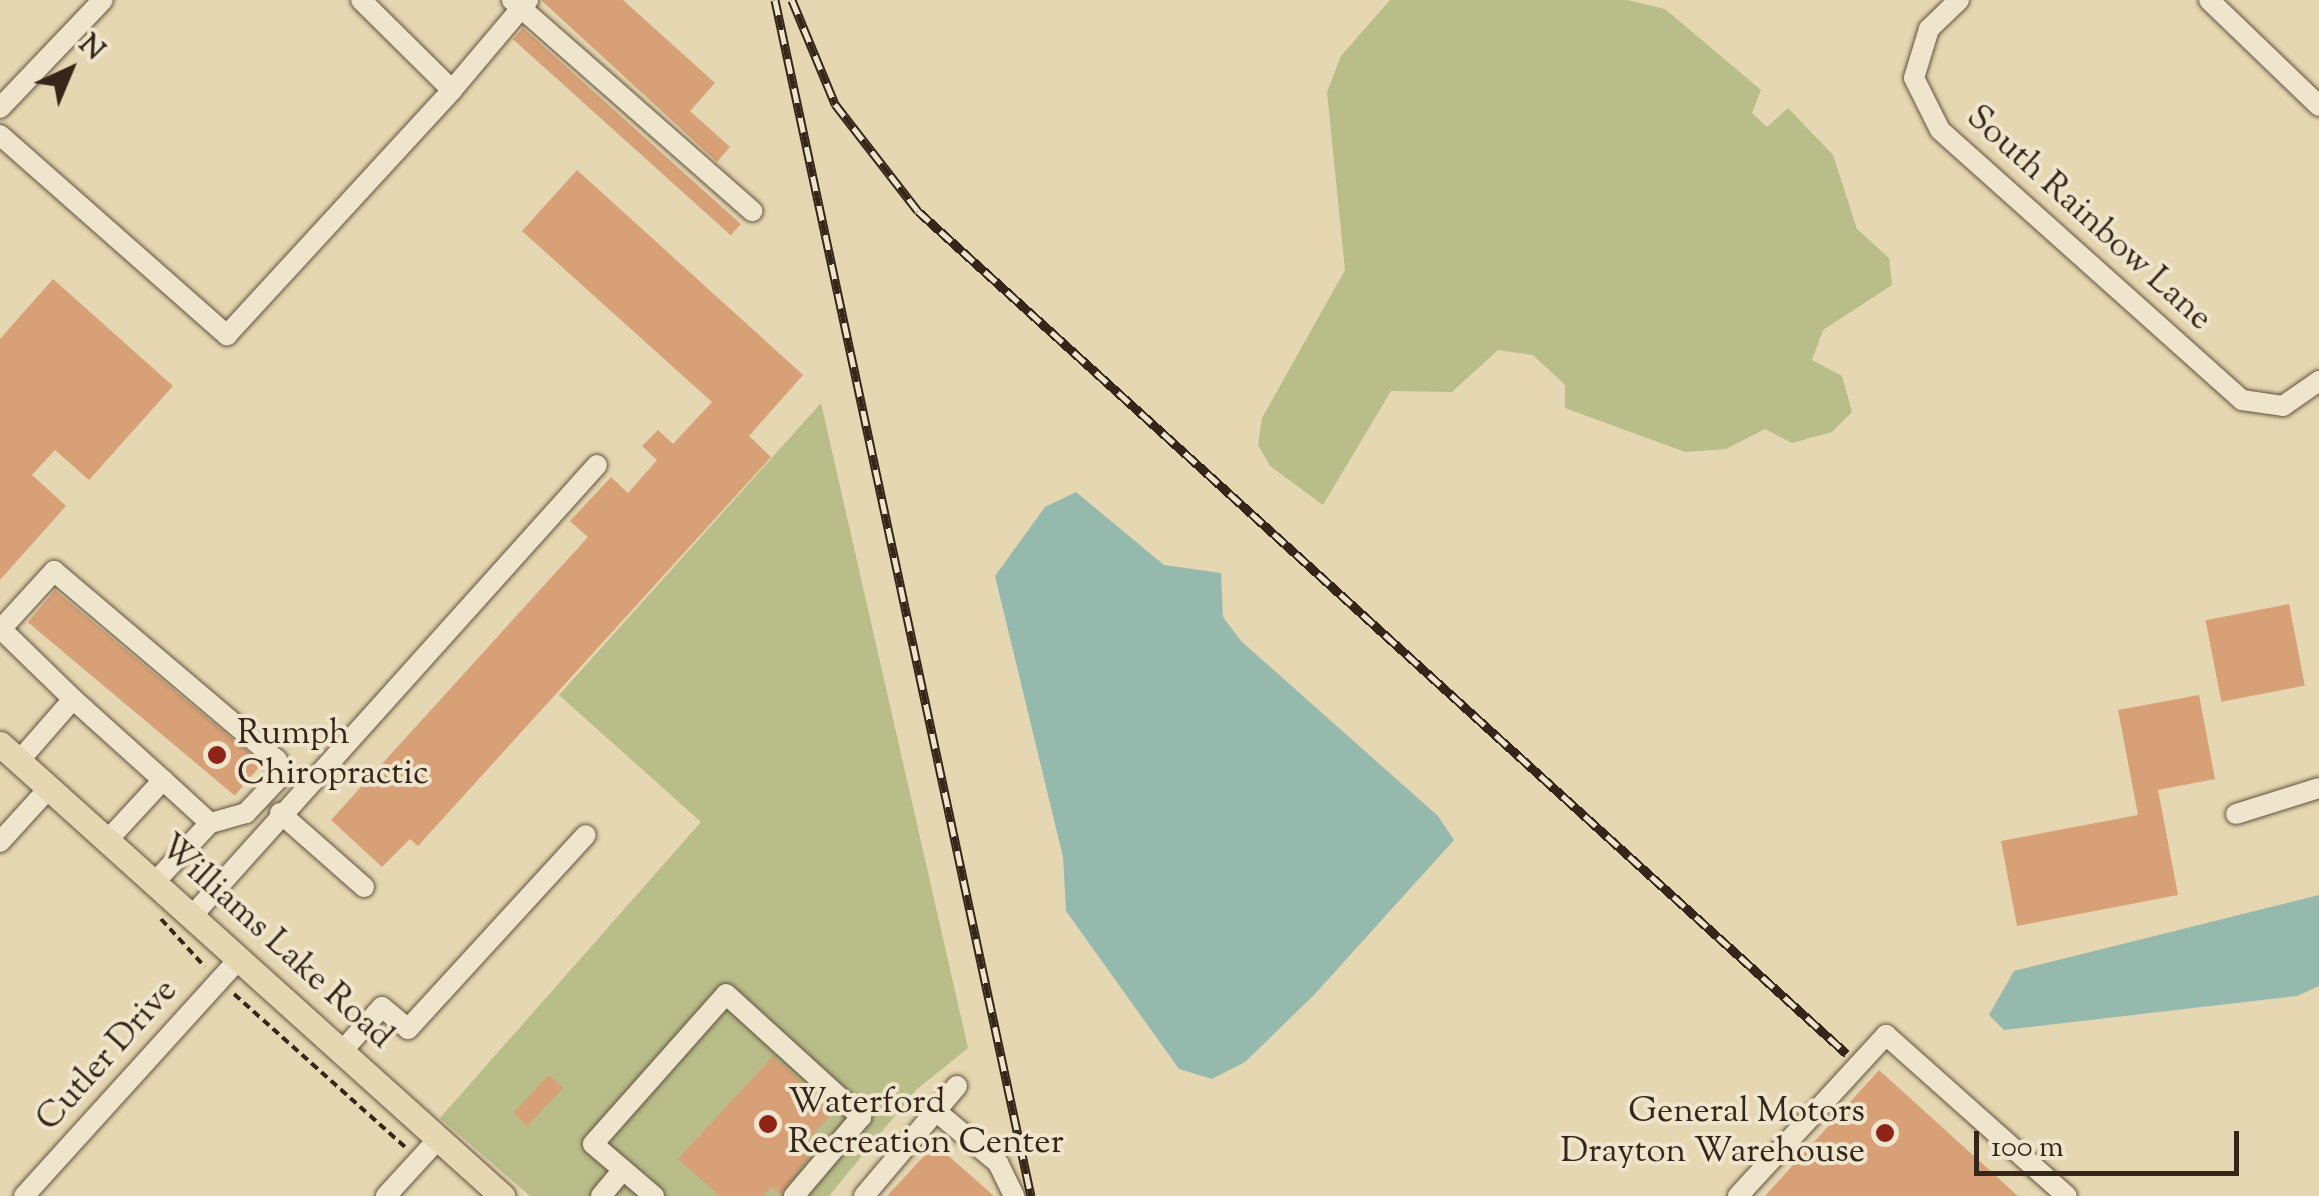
<!DOCTYPE html>
<html>
<head>
<meta charset="utf-8">
<style>
	body { margin:0 }
	#map { position:relative; width:2319px; height:1196px; overflow:hidden; background:#e5d7b1; font-family:"Sorts Mill Goudy",serif }
	div>[style] { position:absolute }
	.green>* { inset:0; background:#b8bd89 }
	.water>* { inset:0; background:#96b9ae }
	.building>* { inset:0; background:#d7a077; transform-origin:0 0 }
	.path>* { height:4px; margin-top:-2px; transform-origin:0; background:repeating-linear-gradient(90deg,#362519 0 8px,transparent 0 13px) }
	.roads { filter:drop-shadow(0 0 2px #62523f) drop-shadow(0 0 2px #62523f) }
	.minor>* { height:20px; margin:-10px; padding:0 10px; transform-origin:10px; border-radius:10px; background:#eee5cc }
	.major>* { height:25px; margin:-12.5px; padding:0 12.5px; transform-origin:12.5px; border-radius:12.5px; background:#e5d7b1 }
	.rail>* { height:9px; margin-top:-4.5px; transform-origin:0; background:repeating-linear-gradient(90deg,#eee5cc 0 15px,#362519 0 30px); box-sizing:border-box; border-block:2px solid #362519 }
	.dots>* { width:28px; height:28px; translate:-50% -50%; box-sizing:border-box; border:5px solid #eee5cc; border-radius:50% }
	span { translate:-50% -50%; white-space:nowrap; text-align:center; line-height:1.15; -webkit-text-stroke:8px #eee5cc; paint-order:stroke }
	.street-label { font-size:35px; color:#362519 }
	.poi-label { font-size:35px; color:#362519 }
	.left { translate:0 -50%; text-align:left }
	.right { translate:-100% -50%; text-align:right }
	.north { position:absolute; left:20px; top:20px; width:100px; height:100px; -webkit-text-stroke:8px #eee5cc; paint-order:stroke; rotate:44deg; font-size:28px; font-weight:700; line-height:40px; text-align:center; color:#362519 }
	.north::after { content:''; display:block; margin:auto; width:35px; height:45px; background:#362519; clip-path:polygon(50% 0,100% 100%,50% 72%,0 100%) }
	.scale { position:absolute; left:1974px; top:1131px; width:265px; height:45px; box-sizing:border-box; border:5px solid #362519; border-top:0; padding-left:12px; font-size:30px; line-height:35px; white-space:nowrap; color:#362519; -webkit-text-stroke:8px #eee5cc; paint-order:stroke }
</style>
</head>
<body>
<div id="map">
	<div class="green">
		<div style="clip-path:polygon(1390px 0,1627px 0,1665px 9px,1761px 90px,1752px 113px,1767px 127px,1788px 108px,1833px 155px,1857px 229px,1889px 258px,1892px 285px,1823px 330px,1812px 360px,1842px 376px,1852px 412px,1832px 432px,1792px 443px,1765px 429px,1726px 449px,1685px 452px,1565px 408px,1565px 385px,1533px 355px,1498px 350px,1452px 392px,1391px 391px,1323px 505px,1270px 466px,1258px 445px,1262px 418px,1345px 270px,1327px 92px,1341px 56px)"></div>
		<div style="clip-path:polygon(821px 403px,968px 1048px,916px 1090px,829px 1196px,530px 1196px,440px 1118px,701px 822px,559px 695px)"></div>
	</div>
	<div class="water">
		<div style="clip-path:polygon(1076px 492px,1164px 565px,1221px 573px,1223px 617px,1241px 641px,1438px 816px,1454px 840px,1314px 995px,1245px 1062px,1212px 1079px,1179px 1069px,1066px 911px,1063px 857px,995px 576px,1045px 507px)"></div>
		<div style="clip-path:polygon(2319px 895px,2319px 986px,2297px 996px,2004px 1030px,1989px 1015px,2014px 971px)"></div>
	</div>
	<div class="building">
		<div style="clip-path:polygon(541px 0,623px 0,715px 83px,690px 111px,730px 147px,717px 162px)"></div>
		<div style="left:523px;top:28px;width:293px;height:15px;rotate:42deg"></div>
		<div style="clip-path:polygon(577px 170px,803px 375px,749px 436px,771px 457px,418px 846px,410px 839px,382px 867px,331px 820px,588px 537px,570px 521px,611px 477px,628px 493px,657px 460px,642px 446px,658px 430px,673px 444px,712px 402px,522px 231px)"></div>
		<div style="clip-path:polygon(53px 279px,173px 386px,89px 480px,55px 450px,32px 475px,66px 506px,0 580px,0 339px)"></div>
		<div style="left:55px;top:590px;width:270px;height:42px;rotate:40deg"></div>
		<div style="left:2289px;top:604px;width:83px;height:85px;rotate:79deg"></div>
		<div style="clip-path:polygon(2199px 695px,2215px 779px,2158px 790px,2178px 895px,2017px 926px,2001px 841px,2138px 815px,2118px 710px)"></div>
		<div style="clip-path:polygon(773px 1056px,834px 1111px,807px 1141px,816px 1149px,781px 1194px,772px 1187px,763px 1196px,720px 1196px,678px 1159px)"></div>
		<div style="clip-path:polygon(1879px 1070px,2018px 1196px,1765px 1196px)"></div>
		<div style="left:549px;top:1075px;width:19px;height:52px;rotate:43deg"></div>
		<div style="clip-path:polygon(935px 1144px,994px 1196px,887px 1196px)"></div>
	</div>
	<div class="path">
		<div style="left:161px;top:919px;width:65px;rotate:47.5deg"></div>
		<div style="left:234px;top:994px;width:231px;rotate:41.8deg"></div>
	</div>
	<div class="roads">
		<div class="minor">
			<div style="left:512px;top:0;width:320px;rotate:41.3deg"></div>
			<div style="left:1959px;top:0;width:42px;rotate:136deg"></div>
			<div style="left:1929px;top:29px;width:51px;rotate:107deg"></div>
			<div style="left:1914px;top:78px;width:58px;rotate:63.4deg"></div>
			<div style="left:1940px;top:130px;width:405px;rotate:41.8deg"></div>
			<div style="left:2242px;top:400px;width:41px;rotate:8.3deg"></div>
			<div style="left:2283px;top:406px;width:44px;rotate:-34.8deg"></div>
			<div style="left:2209px;top:0;width:153px;rotate:43.9deg"></div>
			<div style="left:452px;top:90px;width:118px;rotate:-49.8deg"></div>
			<div style="left:0;top:108px;width:149px;rotate:-46.4deg"></div>
			<div style="left:0;top:135px;width:303px;rotate:41.4deg"></div>
			<div style="left:227px;top:335px;width:333px;rotate:-47.4deg"></div>
			<div style="left:452px;top:90px;width:128px;rotate:-135.3deg"></div>
			<div style="left:73px;top:699px;width:100px;rotate:-135.8deg"></div>
			<div style="left:1px;top:629px;width:79px;rotate:-47.6deg"></div>
			<div style="left:54px;top:571px;width:292px;rotate:40.3deg"></div>
			<div style="left:277px;top:760px;width:17px;rotate:80deg"></div>
			<div style="left:280px;top:777px;width:50px;rotate:133.4deg"></div>
			<div style="left:246px;top:813px;width:37px;rotate:164deg"></div>
			<div style="left:19px;top:761px;width:82px;rotate:-48.9deg"></div>
			<div style="left:73px;top:699px;width:121px;rotate:42deg"></div>
			<div style="left:163px;top:780px;width:83px;rotate:132.6deg"></div>
			<div style="left:280px;top:813px;width:112px;rotate:41.4deg"></div>
			<div style="left:2236px;top:814px;width:87px;rotate:-17.4deg"></div>
			<div style="left:0;top:842px;width:73px;rotate:-47.8deg"></div>
			<div style="left:154px;top:883px;width:82px;rotate:-47deg"></div>
			<div style="left:210px;top:823px;width:64px;rotate:-137.5deg"></div>
			<div style="left:192px;top:916px;width:606px;rotate:-48.08deg"></div>
			<div style="left:343px;top:1050px;width:58px;rotate:-47.8deg"></div>
			<div style="left:382px;top:1007px;width:34px;rotate:40deg"></div>
			<div style="left:408px;top:1029px;width:263px;rotate:-47.5deg"></div>
			<div style="left:937px;top:1112px;width:80px;rotate:39.9deg"></div>
			<div style="left:998px;top:1163px;width:37px;rotate:64deg"></div>
			<div style="left:24px;top:1196px;width:320px;rotate:-47.8deg"></div>
			<div style="left:386px;top:1196px;width:79px;rotate:-47.6deg"></div>
			<div style="left:601px;top:1196px;width:34px;rotate:-50deg"></div>
			<div style="left:654px;top:1196px;width:80px;rotate:-139.6deg"></div>
			<div style="left:593px;top:1144px;width:200px;rotate:-48.4deg"></div>
			<div style="left:726px;top:994px;width:183px;rotate:42.3deg"></div>
			<div style="left:861px;top:1117px;width:104px;rotate:130.3deg"></div>
			<div style="left:864px;top:1196px;width:144px;rotate:-49.8deg"></div>
			<div style="left:1738px;top:1196px;width:219px;rotate:-47.4deg"></div>
			<div style="left:1886px;top:1035px;width:242px;rotate:41.7deg"></div>
		</div>
		<div class="major">
			<div style="left:0;top:744px;width:676px;rotate:42deg"></div>
		</div>
	</div>
	<div class="rail">
		<div style="left:775px;top:0;width:1223px;rotate:77.92deg"></div>
		<div style="left:792px;top:0;width:113px;rotate:67.5deg"></div>
		<div style="left:835px;top:104px;width:135px;rotate:52.2deg"></div>
		<div style="left:918px;top:211px;width:1254px;rotate:42.22deg"></div>
	</div>
	<div class="dots">
		<div style="left:217px;top:755px;background:#8f2418"></div>
		<div style="left:768px;top:1124px;background:#8f2418"></div>
		<div style="left:1885px;top:1133px;background:#8f2418"></div>
	</div>
	<div class="street-label">
		<span style="left:2088px;top:219px;rotate:42deg">South Rainbow Lane</span>
		<span style="left:275px;top:943px;rotate:42deg">Williams Lake Road</span>
		<span style="left:108px;top:1056px;rotate:-48deg">Cutler Drive</span>
	</div>
	<div class="poi-label">
		<span class="left" style="left:237px;top:755px">Rumph<br>Chiropractic</span>
		<span class="left" style="left:788px;top:1124px">Waterford<br>Recreation Center</span>
		<span class="right" style="left:1865px;top:1133px">General Motors<br>Drayton Warehouse</span>
	</div>
	<div class="north">N</div>
	<div class="scale">100 m</div>
</div>
</body>
</html>
